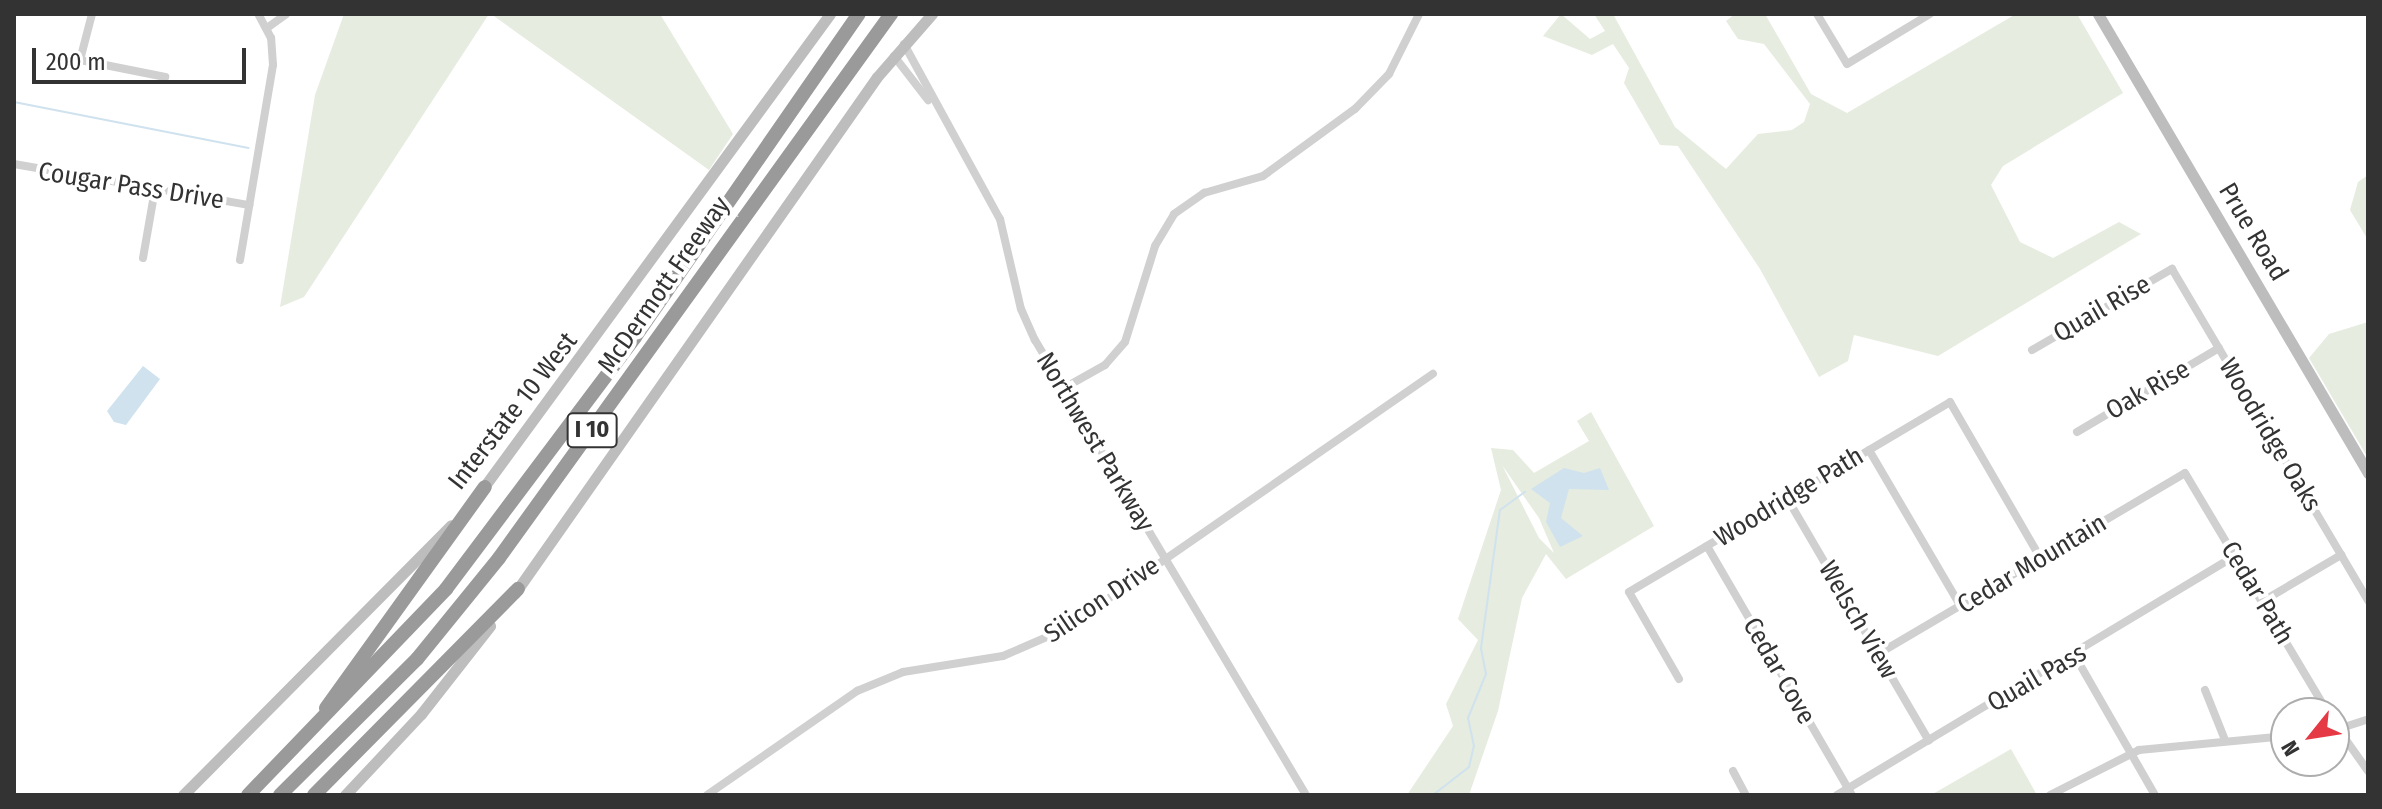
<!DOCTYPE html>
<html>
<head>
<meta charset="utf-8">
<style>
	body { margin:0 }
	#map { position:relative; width:2382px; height:809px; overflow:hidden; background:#fff; font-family:"Fira Sans Condensed",sans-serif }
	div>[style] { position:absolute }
	.green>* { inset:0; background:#e6ecdf }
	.water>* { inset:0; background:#cfe2ee }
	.stream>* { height:2px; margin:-1px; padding:0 1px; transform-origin:1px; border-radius:1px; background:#cfe2ee }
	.street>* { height:8px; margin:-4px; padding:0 4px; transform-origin:4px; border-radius:4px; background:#d0d0d0 }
	.secondary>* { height:11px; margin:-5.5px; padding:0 5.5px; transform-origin:5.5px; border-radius:5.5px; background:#bdbdbd }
	.highway>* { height:14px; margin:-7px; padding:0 7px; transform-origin:7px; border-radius:7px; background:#9a9a9a }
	span { translate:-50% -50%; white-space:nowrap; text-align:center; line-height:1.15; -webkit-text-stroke:8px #fff; paint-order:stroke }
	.shield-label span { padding:2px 6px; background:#fff; border:2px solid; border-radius:6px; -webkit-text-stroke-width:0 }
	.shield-label { font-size:24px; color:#333; font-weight:700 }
	.street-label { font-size:26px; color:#333 }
	.frame { position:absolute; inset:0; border:16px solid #333; pointer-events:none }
	.north { position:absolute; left:2270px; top:697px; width:80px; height:80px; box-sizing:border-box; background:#fff; border:2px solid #adadad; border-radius:50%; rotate:240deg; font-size:22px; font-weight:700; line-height:32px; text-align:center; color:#333 }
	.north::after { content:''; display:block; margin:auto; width:28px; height:36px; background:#e63946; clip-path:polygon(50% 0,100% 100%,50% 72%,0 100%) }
	.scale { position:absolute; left:32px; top:48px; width:214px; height:36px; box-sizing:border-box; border:4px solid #333; border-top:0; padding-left:10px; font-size:24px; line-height:28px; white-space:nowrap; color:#333; -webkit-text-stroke:6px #fff; paint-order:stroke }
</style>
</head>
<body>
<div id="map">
	<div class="green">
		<div style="clip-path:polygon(344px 14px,489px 14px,304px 297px,280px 307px,315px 95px)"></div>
		<div style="clip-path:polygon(491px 14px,660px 14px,733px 134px,709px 170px)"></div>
		<div style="clip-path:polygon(1561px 14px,1590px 39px,1605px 31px,1594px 14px,1613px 14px,1675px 127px,1726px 169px,1758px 134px,1792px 130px,1804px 122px,1810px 104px,1764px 44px,1738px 39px,1726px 21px,1735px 14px,1765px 14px,1811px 94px,1847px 113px,2016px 14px,2077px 14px,2123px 93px,2003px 166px,1991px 185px,2020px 242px,2053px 258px,2119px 222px,2141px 234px,1938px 356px,1854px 335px,1848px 361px,1819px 377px,1760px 269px,1678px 146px,1660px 145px,1624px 83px,1629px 68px,1613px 44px,1592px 55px,1543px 36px)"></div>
		<div style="clip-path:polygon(2368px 175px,2368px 240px,2350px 210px,2358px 182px)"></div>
		<div style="clip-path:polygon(2368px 322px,2368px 458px,2309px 358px,2329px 334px)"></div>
		<div style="clip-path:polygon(evenodd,1591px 412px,1654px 526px,1566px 579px,1546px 554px,1522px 598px,1498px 711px,1469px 795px,1407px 795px,1453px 726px,1446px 704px,1478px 640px,1458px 619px,1501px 490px,1491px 448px,1513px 450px,1534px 473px,1589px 441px,1577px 421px,1591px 412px,1502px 465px,1539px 518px,1554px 553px,1539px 538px,1502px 465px)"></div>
		<div style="clip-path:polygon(2011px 749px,2037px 795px,1931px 795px)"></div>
	</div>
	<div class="water">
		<div style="clip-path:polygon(143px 366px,160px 379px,126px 425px,114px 422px,107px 411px)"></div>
		<div style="clip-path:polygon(1564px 468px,1584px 473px,1600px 468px,1609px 490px,1569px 489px,1561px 518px,1583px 536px,1560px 547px,1546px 522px,1550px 503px,1531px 489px)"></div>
	</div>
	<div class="stream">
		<div style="left:14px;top:102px;width:239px;rotate:11.1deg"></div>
		<div style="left:1433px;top:795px;width:46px;rotate:-37.9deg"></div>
		<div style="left:1469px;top:767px;width:22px;rotate:-77deg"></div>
		<div style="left:1474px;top:746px;width:29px;rotate:-102deg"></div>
		<div style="left:1468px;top:718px;width:48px;rotate:-67.8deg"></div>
		<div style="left:1486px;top:674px;width:26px;rotate:-101deg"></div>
		<div style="left:1481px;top:648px;width:139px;rotate:-82.2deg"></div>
		<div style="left:1500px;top:510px;width:31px;rotate:-36deg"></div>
	</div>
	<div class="street">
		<div style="left:92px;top:14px;width:48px;rotate:104.6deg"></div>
		<div style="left:80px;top:60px;width:87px;rotate:11.3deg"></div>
		<div style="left:1817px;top:14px;width:58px;rotate:59deg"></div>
		<div style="left:1847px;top:64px;width:97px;rotate:-31.1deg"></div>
		<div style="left:267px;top:28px;width:24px;rotate:-36deg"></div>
		<div style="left:904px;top:44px;width:200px;rotate:61.3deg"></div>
		<div style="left:1000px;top:219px;width:92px;rotate:76.9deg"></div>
		<div style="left:1021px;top:309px;width:34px;rotate:66deg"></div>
		<div style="left:1035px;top:340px;width:530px;rotate:59.22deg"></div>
		<div style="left:894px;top:56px;width:56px;rotate:52.3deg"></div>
		<div style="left:14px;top:164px;width:239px;rotate:9.9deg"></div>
		<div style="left:143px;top:258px;width:70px;rotate:-80.1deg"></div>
		<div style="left:240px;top:260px;width:198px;rotate:-80.4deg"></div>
		<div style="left:273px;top:65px;width:27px;rotate:-94deg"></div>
		<div style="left:271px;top:38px;width:27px;rotate:-118deg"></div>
		<div style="left:2032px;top:350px;width:162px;rotate:-30.1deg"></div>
		<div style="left:2172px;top:269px;width:386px;rotate:59.4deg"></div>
		<div style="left:1064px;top:388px;width:47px;rotate:-29.3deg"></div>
		<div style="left:1105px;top:365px;width:30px;rotate:-49deg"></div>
		<div style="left:1125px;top:342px;width:101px;rotate:-72.6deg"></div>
		<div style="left:1155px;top:246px;width:37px;rotate:-59deg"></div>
		<div style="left:1174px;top:214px;width:37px;rotate:-35deg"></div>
		<div style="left:1204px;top:193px;width:61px;rotate:-16.1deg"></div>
		<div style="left:1263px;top:176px;width:114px;rotate:-36.1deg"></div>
		<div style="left:1355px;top:109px;width:49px;rotate:-45.8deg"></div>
		<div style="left:1389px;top:74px;width:67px;rotate:-63.4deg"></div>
		<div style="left:2077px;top:432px;width:165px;rotate:-30.6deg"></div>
		<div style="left:1869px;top:450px;width:182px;rotate:59.6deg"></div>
		<div style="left:1787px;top:498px;width:281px;rotate:59.7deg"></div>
		<div style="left:1707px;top:546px;width:288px;rotate:59.8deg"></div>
		<div style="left:2263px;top:601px;width:91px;rotate:-30.5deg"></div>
		<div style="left:1878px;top:654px;width:356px;rotate:-30.5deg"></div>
		<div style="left:2185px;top:473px;width:279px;rotate:59.2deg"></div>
		<div style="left:2075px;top:656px;width:160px;rotate:60.1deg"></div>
		<div style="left:1679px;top:679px;width:100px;rotate:-119.9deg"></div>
		<div style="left:1629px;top:592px;width:373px;rotate:-30.6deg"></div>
		<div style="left:1950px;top:402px;width:181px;rotate:59.9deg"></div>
		<div style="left:2205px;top:690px;width:54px;rotate:68.2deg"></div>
		<div style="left:2334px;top:723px;width:59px;rotate:54.7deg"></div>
		<div style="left:2335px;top:730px;width:35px;rotate:-18deg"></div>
		<div style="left:1733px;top:771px;width:27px;rotate:62deg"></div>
		<div style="left:707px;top:795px;width:183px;rotate:-34.7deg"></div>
		<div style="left:857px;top:691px;width:50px;rotate:-22.4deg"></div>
		<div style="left:903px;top:672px;width:101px;rotate:-9.1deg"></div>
		<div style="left:1003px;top:656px;width:65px;rotate:-23.4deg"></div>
		<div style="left:1063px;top:630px;width:450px;rotate:-34.7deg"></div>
		<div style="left:1837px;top:795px;width:463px;rotate:-31deg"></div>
		<div style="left:2050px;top:795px;width:100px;rotate:-26.8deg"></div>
		<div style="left:2139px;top:750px;width:148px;rotate:-5.4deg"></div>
	</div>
	<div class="secondary">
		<div style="left:2098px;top:14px;width:533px;rotate:59.53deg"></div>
		<div style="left:481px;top:491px;width:591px;rotate:-53.81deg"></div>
		<div style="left:515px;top:593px;width:630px;rotate:-54.95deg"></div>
		<div style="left:877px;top:77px;width:84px;rotate:-48.9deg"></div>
		<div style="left:183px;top:795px;width:380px;rotate:-45.2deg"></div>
		<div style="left:345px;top:795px;width:111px;rotate:-46.8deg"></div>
		<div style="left:421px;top:714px;width:112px;rotate:-51.9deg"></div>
	</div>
	<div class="highway">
		<div style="left:326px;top:708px;width:272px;rotate:-54.3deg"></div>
		<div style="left:248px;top:795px;width:286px;rotate:-46.1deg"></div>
		<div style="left:446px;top:589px;width:315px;rotate:-53.1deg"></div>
		<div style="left:635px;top:337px;width:393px;rotate:-55.3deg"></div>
		<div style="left:280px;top:795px;width:193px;rotate:-44.8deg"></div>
		<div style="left:417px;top:659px;width:130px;rotate:-50.9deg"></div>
		<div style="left:499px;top:558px;width:671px;rotate:-54.22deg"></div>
		<div style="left:314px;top:795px;width:290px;rotate:-45.3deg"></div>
	</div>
	<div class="shield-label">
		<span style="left:592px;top:430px">I 10</span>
	</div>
	<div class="street-label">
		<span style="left:131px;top:186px;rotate:9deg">Cougar Pass Drive</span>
		<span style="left:2253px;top:232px;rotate:59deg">Prue Road</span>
		<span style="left:664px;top:285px;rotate:-55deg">McDermott Freeway</span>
		<span style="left:2102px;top:309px;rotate:-30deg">Quail Rise</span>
		<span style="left:2148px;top:390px;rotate:-30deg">Oak Rise</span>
		<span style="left:513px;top:411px;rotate:-52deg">Interstate 10 West</span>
		<span style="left:2270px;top:435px;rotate:59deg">Woodridge Oaks</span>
		<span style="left:1095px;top:442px;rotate:59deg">Northwest Parkway</span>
		<span style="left:1789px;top:497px;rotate:-31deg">Woodridge Path</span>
		<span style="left:2032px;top:564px;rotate:-31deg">Cedar Mountain</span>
		<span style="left:2257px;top:593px;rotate:59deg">Cedar Path</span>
		<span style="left:1102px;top:600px;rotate:-34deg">Silicon Drive</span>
		<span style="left:1858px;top:620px;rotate:60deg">Welsch View</span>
		<span style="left:1779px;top:671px;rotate:60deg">Cedar Cove</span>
		<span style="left:2037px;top:678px;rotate:-30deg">Quail Pass</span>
	</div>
	<div class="frame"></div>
	<div class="north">N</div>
	<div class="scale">200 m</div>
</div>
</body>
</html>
